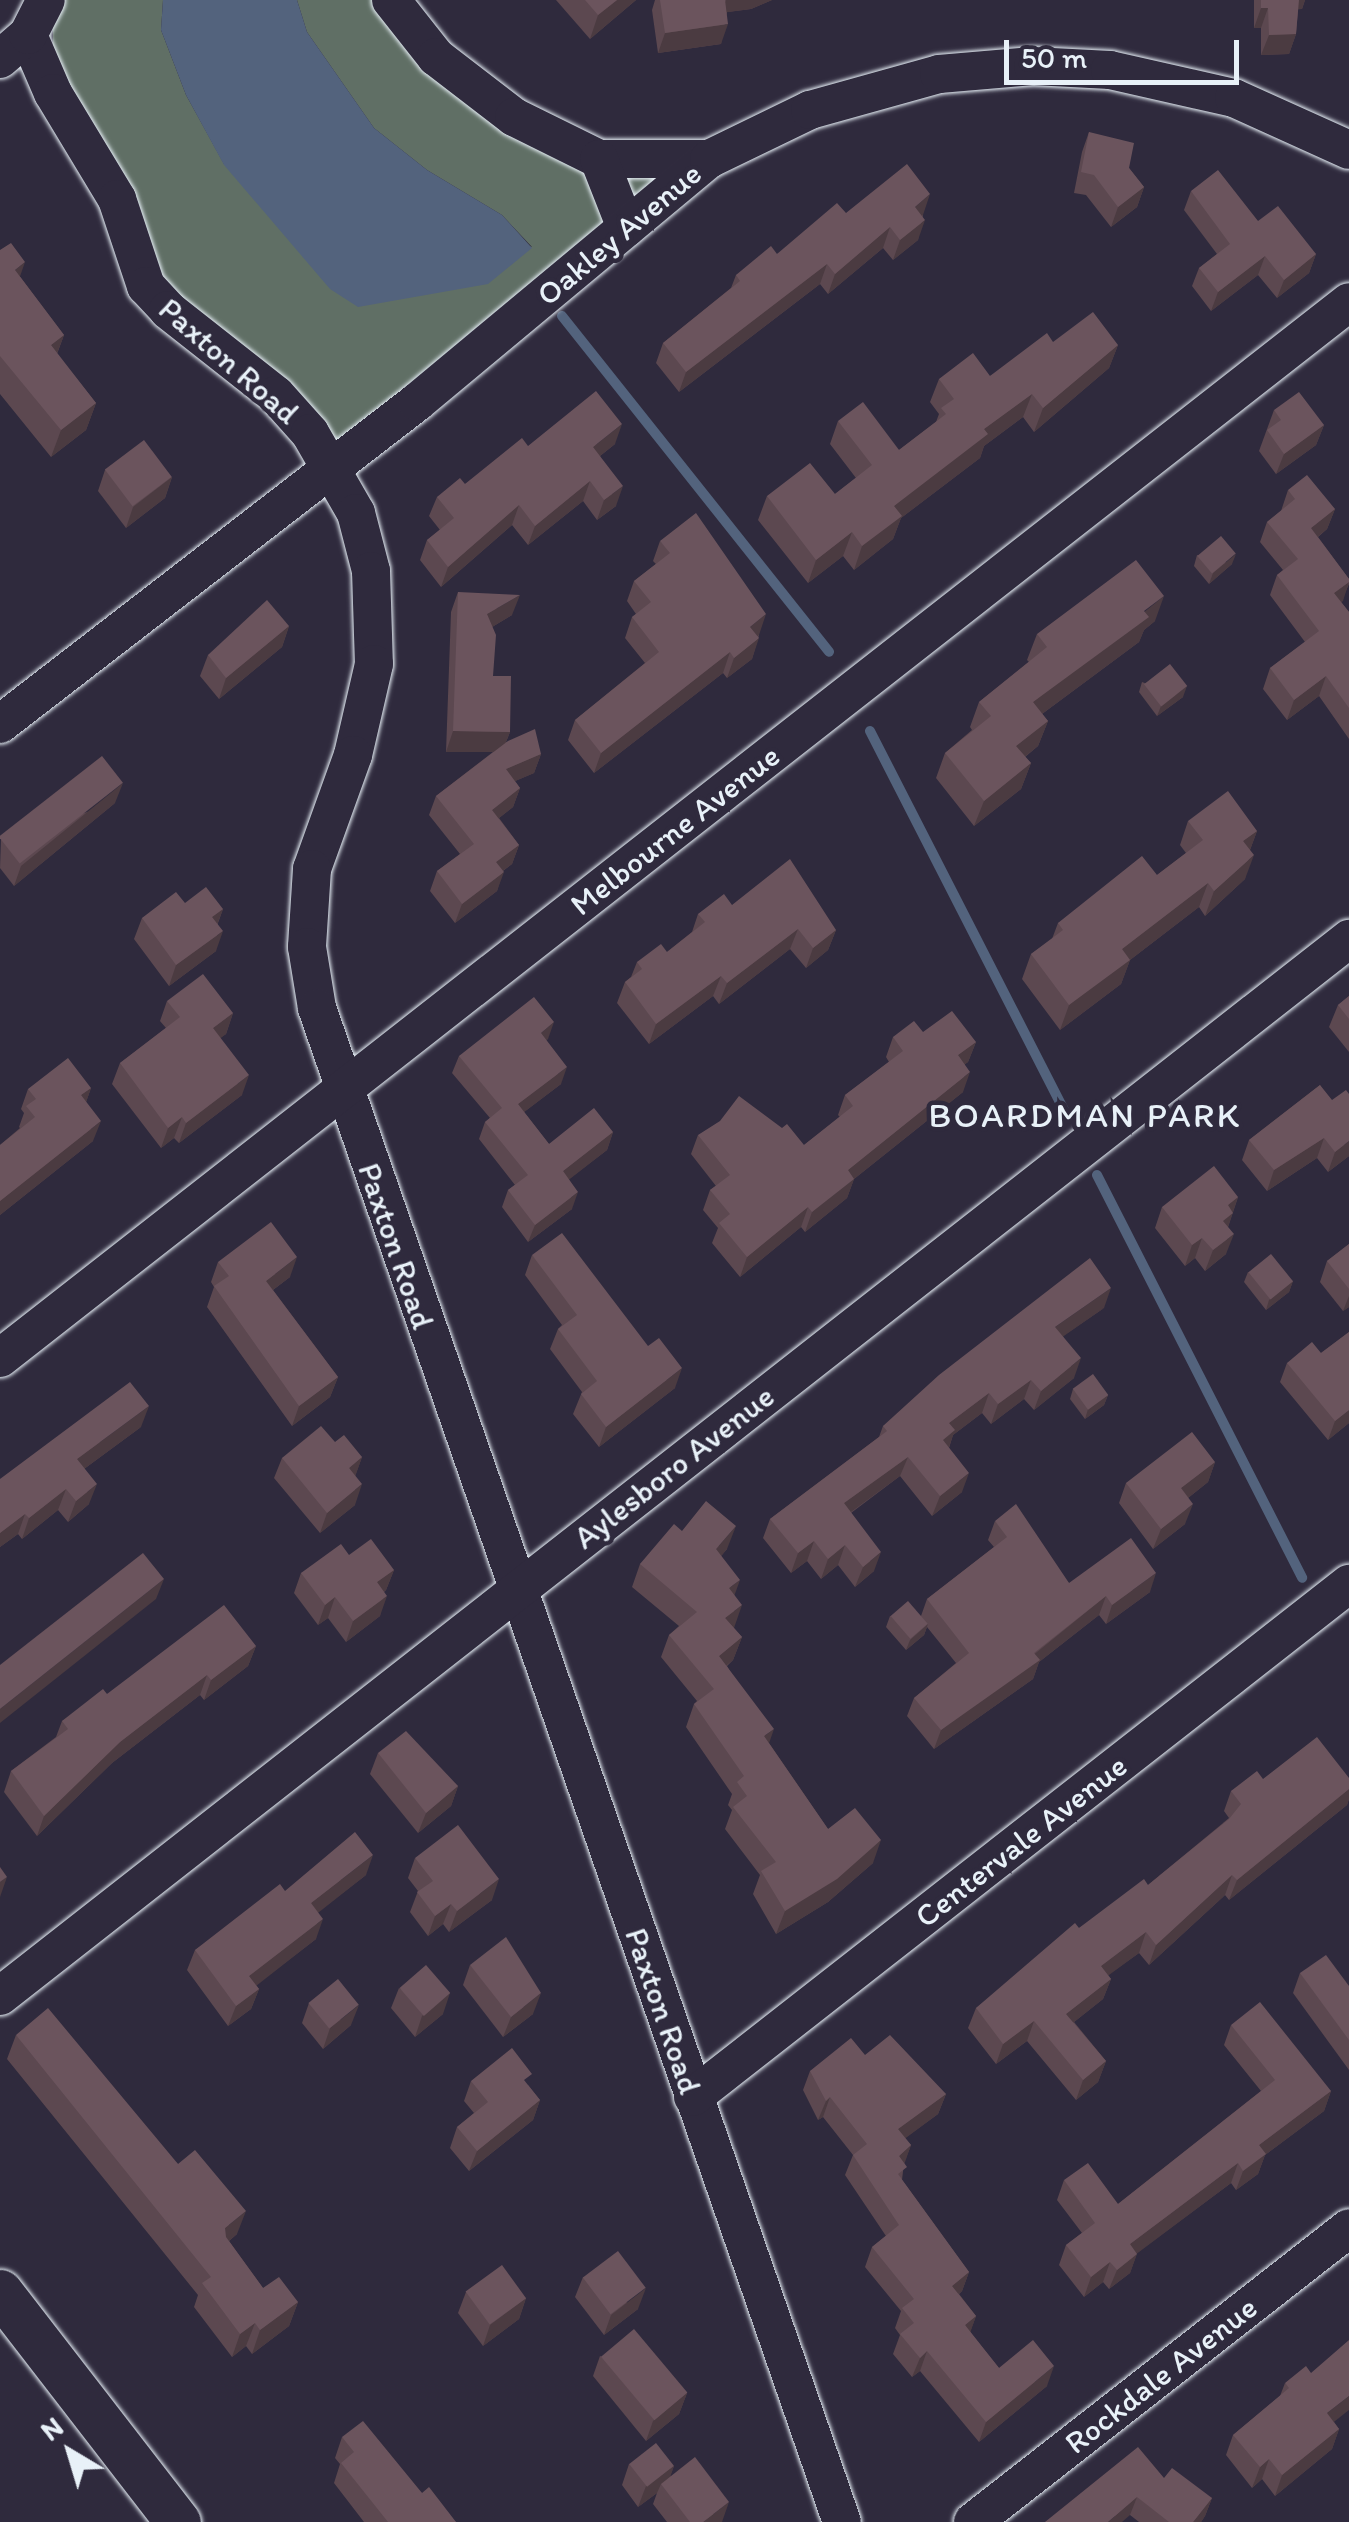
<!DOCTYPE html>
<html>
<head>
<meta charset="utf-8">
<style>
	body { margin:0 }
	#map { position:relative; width:1349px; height:2522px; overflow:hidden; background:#2f2a3d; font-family:Itim,sans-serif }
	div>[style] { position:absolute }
	.green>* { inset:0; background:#606f65 }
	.water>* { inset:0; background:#53637d }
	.stream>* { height:10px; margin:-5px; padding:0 5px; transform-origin:5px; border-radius:5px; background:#53637d }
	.roads { filter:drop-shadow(0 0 2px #e8f1f8) drop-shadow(0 0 2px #e8f1f8) }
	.minor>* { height:38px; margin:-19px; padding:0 19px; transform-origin:19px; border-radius:19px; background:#2f2a3d }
	.tertiary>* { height:45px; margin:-22.5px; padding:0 22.5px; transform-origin:22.5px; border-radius:22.5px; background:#2f2a3d }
	.wall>* { inset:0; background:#5c4850 }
	.shaded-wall>* { inset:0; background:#4b3b41 }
	.building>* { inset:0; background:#6b545d; transform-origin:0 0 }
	span { translate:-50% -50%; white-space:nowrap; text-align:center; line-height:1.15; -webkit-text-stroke:9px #2f2a3d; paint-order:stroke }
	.street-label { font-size:32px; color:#e8f1f8 }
	.neighbourhood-label { font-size:35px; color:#e8f1f8; letter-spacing:2.5px }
	.north { position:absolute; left:20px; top:2402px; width:100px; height:100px; -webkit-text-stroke:8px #2f2a3d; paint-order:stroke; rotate:322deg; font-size:28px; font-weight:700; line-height:40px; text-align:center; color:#e8f1f8 }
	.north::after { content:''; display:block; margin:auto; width:35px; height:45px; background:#e8f1f8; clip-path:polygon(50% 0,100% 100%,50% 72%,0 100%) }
	.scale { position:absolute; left:1004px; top:40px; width:235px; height:45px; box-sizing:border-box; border:5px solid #e8f1f8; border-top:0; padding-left:12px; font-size:30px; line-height:35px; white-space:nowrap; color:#e8f1f8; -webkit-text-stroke:8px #2f2a3d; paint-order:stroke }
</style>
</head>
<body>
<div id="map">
	<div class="green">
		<div style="clip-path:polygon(53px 0,163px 0,161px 30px,186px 95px,224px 164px,532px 247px,502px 215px,427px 170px,374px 128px,307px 32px,297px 0,391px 0,599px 159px,709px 159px,330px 468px,168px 310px,53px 93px)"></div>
	</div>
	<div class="water">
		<div style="clip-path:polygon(163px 0,297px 0,307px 32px,374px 128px,427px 170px,502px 215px,532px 248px,488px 284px,358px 307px,330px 289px,224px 165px,186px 95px,161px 30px)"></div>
	</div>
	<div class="stream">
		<div style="left:562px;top:316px;width:429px;rotate:51.5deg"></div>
		<div style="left:870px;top:731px;width:428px;rotate:62.9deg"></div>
		<div style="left:1097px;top:1175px;width:452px;rotate:63deg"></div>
	</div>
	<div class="roads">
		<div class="minor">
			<div style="left:391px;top:0;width:73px;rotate:51.7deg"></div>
			<div style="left:436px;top:57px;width:98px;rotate:37.6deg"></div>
			<div style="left:514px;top:117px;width:95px;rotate:26.3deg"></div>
			<div style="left:599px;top:159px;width:110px"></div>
			<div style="left:28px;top:35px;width:63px;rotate:66.7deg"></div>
			<div style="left:53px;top:93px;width:124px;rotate:58.9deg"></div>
			<div style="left:117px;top:199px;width:92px;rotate:71.6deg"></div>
			<div style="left:146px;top:286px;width:33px;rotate:47deg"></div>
			<div style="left:168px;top:310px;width:137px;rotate:38.2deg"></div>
			<div style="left:276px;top:395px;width:51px;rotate:48.2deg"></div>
			<div style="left:310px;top:433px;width:92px;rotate:60.1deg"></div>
			<div style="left:356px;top:513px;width:60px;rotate:75.5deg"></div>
			<div style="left:371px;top:571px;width:93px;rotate:88.2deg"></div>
			<div style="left:374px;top:664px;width:93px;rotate:103deg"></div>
			<div style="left:353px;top:755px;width:121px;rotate:109.8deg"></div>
			<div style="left:312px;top:869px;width:78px;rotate:93.7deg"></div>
			<div style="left:307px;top:947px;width:62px;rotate:80.7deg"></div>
			<div style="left:317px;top:1008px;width:1602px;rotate:70.88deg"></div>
			<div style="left:0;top:59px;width:37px;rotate:-41deg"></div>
			<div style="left:28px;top:35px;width:39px;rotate:-63deg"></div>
			<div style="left:599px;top:159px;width:74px;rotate:68.6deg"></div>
			<div style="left:0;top:724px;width:527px;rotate:-37.67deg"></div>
			<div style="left:417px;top:402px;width:380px;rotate:-39.8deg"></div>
			<div style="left:709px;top:159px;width:112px;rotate:-25.9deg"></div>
			<div style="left:810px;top:110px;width:134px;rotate:-15.6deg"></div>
			<div style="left:939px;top:74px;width:94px;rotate:-4.9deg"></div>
			<div style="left:1033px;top:66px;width:77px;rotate:3deg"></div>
			<div style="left:1110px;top:70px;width:127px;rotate:12.7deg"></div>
			<div style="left:1234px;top:98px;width:126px;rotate:24.3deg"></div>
			<div style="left:0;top:1358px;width:1713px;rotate:-38.05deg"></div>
			<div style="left:0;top:1996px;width:1714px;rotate:-38.08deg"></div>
			<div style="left:693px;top:2097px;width:833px;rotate:-38.03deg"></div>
			<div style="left:973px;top:2522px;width:477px;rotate:-38deg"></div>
		</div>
		<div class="tertiary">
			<div style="left:0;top:2292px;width:291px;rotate:52.3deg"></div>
		</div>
	</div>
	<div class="wall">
		<div style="clip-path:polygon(556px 0,636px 0,590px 39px)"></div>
		<div style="clip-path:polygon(655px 0,772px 0,751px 9px,727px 12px,721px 44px,658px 53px,652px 10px)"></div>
		<div style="clip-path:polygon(1254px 0,1305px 0,1302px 9px,1298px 9px,1296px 34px,1289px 54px,1261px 55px,1261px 28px,1254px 28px)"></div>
		<div style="clip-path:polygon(1089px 132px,1129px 168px,1144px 187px,1137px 207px,1111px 227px,1086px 195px,1074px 193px,1082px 152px)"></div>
		<div style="clip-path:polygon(1191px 191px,1258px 221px,1316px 254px,1309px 273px,1277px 298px,1258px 275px,1211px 311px,1192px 286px,1199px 268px,1217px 254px,1184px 210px)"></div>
		<div style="clip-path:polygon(846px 213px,923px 215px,918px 240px,893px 260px,883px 248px,828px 294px,820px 284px,679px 392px,656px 363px,663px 343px,731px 288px,736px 275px,777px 254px)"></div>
		<div style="clip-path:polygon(0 250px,64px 335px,57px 354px,96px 403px,86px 430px,51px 457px,0 394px)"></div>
		<div style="clip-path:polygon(1053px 342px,1118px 345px,1109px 368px,1034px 432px,1023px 417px,984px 446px,980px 458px,901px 518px,893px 539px,854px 570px,843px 556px,808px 583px,758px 520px,767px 496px,835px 494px,856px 478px,830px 444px,838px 421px,899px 450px,936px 422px,939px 414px,930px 402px,939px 379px,990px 376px)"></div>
		<div style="clip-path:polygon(1274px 410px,1324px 425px,1316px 445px,1276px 474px,1259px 451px)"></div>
		<div style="clip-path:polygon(615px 444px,600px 456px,616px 506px,597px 520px,583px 501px,528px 545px,512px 525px,441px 587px,420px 560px,427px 540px,440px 530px,429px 516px,437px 497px,465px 484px,528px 446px)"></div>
		<div style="clip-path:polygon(105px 470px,172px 477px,165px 498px,126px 528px,98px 491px)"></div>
		<div style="clip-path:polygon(1288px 490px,1335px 509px,1327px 529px,1318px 537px,1349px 579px,1349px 584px,1341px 602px,1349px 612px,1349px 739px,1319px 696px,1287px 720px,1263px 689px,1270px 668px,1305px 642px,1270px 595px,1277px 575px,1283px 570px,1260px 542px,1267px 522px,1281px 511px)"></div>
		<div style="clip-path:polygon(660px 541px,759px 635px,752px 659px,727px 678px,723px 673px,594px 773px,568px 740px,575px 720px,645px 663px,625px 638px,632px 617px,636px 614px,627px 601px,634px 581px,656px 564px,653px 561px)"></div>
		<div style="clip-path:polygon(1197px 555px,1232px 564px,1209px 584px,1194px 566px)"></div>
		<div style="clip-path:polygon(458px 592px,512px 615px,492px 627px,493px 676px,510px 732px,506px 742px,541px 754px,534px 773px,515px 781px,520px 788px,513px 807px,499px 818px,519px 845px,512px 864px,503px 871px,497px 891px,455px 923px,430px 891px,437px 871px,460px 854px,429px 815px,436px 796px,493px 752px,446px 752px,451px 612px)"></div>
		<div style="clip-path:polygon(1155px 621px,1144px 630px,1139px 642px,1042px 714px,1048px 721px,1038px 746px,1025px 757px,1031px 763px,1021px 789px,974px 826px,936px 778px,945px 753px,972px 730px,970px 727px,979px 702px,1029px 662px,1027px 660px,1037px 634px)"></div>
		<div style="clip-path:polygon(289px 626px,282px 647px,219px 699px,200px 676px,208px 655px)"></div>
		<div style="clip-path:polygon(1142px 682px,1183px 697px,1157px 716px,1139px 692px)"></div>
		<div style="clip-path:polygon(115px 803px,14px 886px,0 868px,1px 840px)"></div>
		<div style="clip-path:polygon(1188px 821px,1257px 831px,1250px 850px,1245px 879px,1205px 916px,1199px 907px,1130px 960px,1121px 984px,1060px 1030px,1022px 979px,1031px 954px,1052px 939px,1058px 923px,1157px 875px,1186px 853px,1180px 845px)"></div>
		<div style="clip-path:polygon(185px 903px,223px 909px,218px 923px,216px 951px,169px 986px,134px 939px,142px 918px)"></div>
		<div style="clip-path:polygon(732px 905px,836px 930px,828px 950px,806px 968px,790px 949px,719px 1004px,713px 996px,649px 1044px,617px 1003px,625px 982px,631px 977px,637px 962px,667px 952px,692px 932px,698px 914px)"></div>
		<div style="clip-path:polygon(1349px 996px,1349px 1052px,1329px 1027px,1338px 1005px)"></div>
		<div style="clip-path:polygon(167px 1001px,233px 1013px,226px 1034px,220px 1038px,242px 1095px,179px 1143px,174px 1138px,161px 1148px,112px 1084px,120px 1063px,166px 1028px,160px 1021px)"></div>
		<div style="clip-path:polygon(923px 1032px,976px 1042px,968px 1062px,965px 1064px,963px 1092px,854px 1179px,847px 1198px,805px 1232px,801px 1227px,740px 1277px,712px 1243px,718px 1228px,703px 1210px,710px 1190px,716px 1186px,691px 1154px,698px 1135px,804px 1145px,840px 1117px,838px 1115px,845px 1095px,889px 1062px,886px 1057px,893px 1037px)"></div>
		<div style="clip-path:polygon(548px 1039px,546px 1040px,561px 1084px,524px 1112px,549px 1144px,613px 1132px,607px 1150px,569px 1179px,572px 1209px,528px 1242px,502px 1207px,508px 1190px,515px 1185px,479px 1139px,485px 1122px,490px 1118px,452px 1073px,459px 1056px)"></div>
		<div style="clip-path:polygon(1320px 1085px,1349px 1156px,1328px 1172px,1317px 1158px,1267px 1191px,1242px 1160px,1249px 1140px)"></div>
		<div style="clip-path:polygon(91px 1088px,86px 1102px,93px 1141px,0 1215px,0 1145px,20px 1128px,19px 1127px,24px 1113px,21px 1109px,28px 1089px)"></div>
		<div style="clip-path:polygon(1238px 1197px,1228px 1227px,1226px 1254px,1205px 1271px,1195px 1258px,1185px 1266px,1155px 1228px,1162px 1207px)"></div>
		<div style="clip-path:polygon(1349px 1244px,1349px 1307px,1343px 1311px,1320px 1282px,1327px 1261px)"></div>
		<div style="clip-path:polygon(532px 1255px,675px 1388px,599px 1447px,573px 1414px,582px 1392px,550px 1349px,558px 1329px,562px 1325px,525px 1275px)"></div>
		<div style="clip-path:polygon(218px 1262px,290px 1277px,273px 1290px,338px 1377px,330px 1397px,292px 1426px,207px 1307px,214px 1287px,211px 1282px)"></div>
		<div style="clip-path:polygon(1248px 1272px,1293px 1281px,1289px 1292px,1266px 1310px,1244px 1282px)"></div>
		<div style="clip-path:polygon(1104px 1308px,1063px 1336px,1074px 1378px,1034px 1410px,1024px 1399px,991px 1424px,982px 1413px,953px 1435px,949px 1448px,962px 1492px,932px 1516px,900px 1476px,851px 1513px,874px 1571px,855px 1587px,838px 1565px,821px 1579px,807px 1561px,791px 1573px,763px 1538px,770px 1519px,879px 1437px,883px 1426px)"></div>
		<div style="clip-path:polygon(1349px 1332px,1349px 1423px,1328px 1440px,1280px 1382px,1287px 1363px,1321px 1353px)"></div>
		<div style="clip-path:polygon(1073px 1389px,1108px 1395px,1104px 1405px,1085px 1419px,1070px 1399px)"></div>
		<div style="clip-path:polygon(141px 1427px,84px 1469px,89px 1504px,68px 1522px,58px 1510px,22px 1539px,18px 1534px,0 1547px,0 1479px)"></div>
		<div style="clip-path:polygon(335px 1442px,362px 1457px,355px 1476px,355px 1505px,320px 1533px,274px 1478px,282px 1458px)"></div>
		<div style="clip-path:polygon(1215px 1462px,1208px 1482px,1188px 1498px,1185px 1524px,1153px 1549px,1119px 1503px,1126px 1483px)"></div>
		<div style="clip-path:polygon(995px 1521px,1069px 1583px,1150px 1592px,1106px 1624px,1099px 1615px,1039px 1662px,1033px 1679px,934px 1749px,907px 1716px,914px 1698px,956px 1663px,927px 1627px,924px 1635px,906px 1650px,886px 1627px,890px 1616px,921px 1616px,927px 1599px,994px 1547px,988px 1540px)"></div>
		<div style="clip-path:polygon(682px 1531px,727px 1549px,721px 1556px,734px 1596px,734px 1628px,742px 1637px,733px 1660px,727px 1666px,769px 1743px,828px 1829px,873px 1863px,828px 1902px,776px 1934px,753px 1894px,760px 1875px,725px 1829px,732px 1810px,728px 1805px,732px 1794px,686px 1727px,694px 1704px,697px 1701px,661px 1657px,669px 1635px,679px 1626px,632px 1587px,640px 1564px)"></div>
		<div style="clip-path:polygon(349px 1555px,394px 1570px,386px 1590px,384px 1592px,380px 1616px,346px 1642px,328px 1618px,318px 1625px,294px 1593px,301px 1573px)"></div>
		<div style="clip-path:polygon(256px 1646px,248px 1666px,204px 1700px,200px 1695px,112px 1763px,37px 1836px,4px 1792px,11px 1771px,56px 1737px,62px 1721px,107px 1694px)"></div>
		<div style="clip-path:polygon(378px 1753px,458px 1786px,451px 1806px,418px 1833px,370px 1774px)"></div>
		<div style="clip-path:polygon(1349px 1778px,1349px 1799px,1347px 1805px,1229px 1900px,1225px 1895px,1149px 1965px,1139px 1953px,1108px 1975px,1111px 1979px,1103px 1999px,1074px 2022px,1106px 2061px,1098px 2082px,1076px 2100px,1027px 2041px,996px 2064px,968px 2028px,976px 2008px,1079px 1928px,1148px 1885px,1229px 1818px,1224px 1811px,1231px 1791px,1263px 1779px)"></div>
		<div style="clip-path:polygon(415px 1858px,492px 1900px,449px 1932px,443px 1924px,428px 1936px,410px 1912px,418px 1891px,408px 1878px)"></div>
		<div style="clip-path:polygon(366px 1875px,318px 1912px,316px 1939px,256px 1985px,259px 1989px,251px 2009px,228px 2026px,187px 1970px,195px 1950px,285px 1891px)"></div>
		<div style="clip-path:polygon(470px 1965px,533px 2014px,503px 2037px,463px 1985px)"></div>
		<div style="clip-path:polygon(1300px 1973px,1349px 1986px,1349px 2070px,1293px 1993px)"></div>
		<div style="clip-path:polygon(399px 1988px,443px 2014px,415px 2037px,391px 2008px)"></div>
		<div style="clip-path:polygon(309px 2003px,351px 2025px,323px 2049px,302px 2023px)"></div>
		<div style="clip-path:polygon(1231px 2025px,1331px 2091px,1324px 2111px,1265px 2155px,1258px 2174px,1236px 2190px,1231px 2183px,1137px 2253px,1130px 2273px,1109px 2289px,1103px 2282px,1084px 2297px,1059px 2265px,1066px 2245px,1082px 2233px,1057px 2200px,1064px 2180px,1118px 2204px,1261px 2091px,1224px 2045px)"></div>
		<div style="clip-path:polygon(16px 2035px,178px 2164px,237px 2234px,229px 2241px,263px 2288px,298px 2302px,289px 2326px,252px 2354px,246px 2346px,232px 2357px,194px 2307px,198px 2295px,7px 2059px)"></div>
		<div style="clip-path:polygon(865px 2055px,946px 2094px,938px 2114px,905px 2138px,911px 2145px,904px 2163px,902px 2180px,969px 2272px,962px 2291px,959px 2294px,976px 2316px,970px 2332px,999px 2368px,1047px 2386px,979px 2442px,920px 2371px,912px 2377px,893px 2354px,900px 2335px,895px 2328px,901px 2311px,865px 2267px,872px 2247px,886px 2236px,845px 2175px,853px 2155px,823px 2117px,818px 2120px,803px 2090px,810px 2071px)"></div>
		<div style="clip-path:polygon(471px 2081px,528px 2085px,540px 2100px,533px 2120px,469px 2171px,450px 2148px,457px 2127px,474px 2113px,464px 2101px)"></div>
		<div style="clip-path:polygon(583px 2277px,638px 2309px,604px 2335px,575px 2297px)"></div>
		<div style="clip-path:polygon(466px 2292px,526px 2298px,519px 2319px,483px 2346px,458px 2313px)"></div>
		<div style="clip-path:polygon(600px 2356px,687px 2393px,679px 2414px,646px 2441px,593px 2376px)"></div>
		<div style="clip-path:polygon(1285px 2383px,1334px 2422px,1339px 2429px,1332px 2449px,1275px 2496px,1262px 2479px,1252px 2488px,1226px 2455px,1233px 2435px,1280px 2396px)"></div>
		<div style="clip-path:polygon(342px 2437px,422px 2493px,456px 2522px,364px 2522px,334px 2483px,340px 2464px,335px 2458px)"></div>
		<div style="clip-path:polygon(629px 2464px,674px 2466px,670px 2476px,722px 2522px,667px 2522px,653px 2504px,657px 2493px,638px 2507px,622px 2485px)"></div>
		<div style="clip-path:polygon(1164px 2478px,1212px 2498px,1205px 2516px,1201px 2522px,1139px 2522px,1130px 2515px,1045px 2522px)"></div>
	</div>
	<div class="shaded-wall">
		<div style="clip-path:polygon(617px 0,636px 0,590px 39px,598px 15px)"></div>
		<div style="clip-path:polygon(726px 0,772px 0,751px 9px,721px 13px)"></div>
		<div style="clip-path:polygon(1296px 0,1305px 0,1302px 9px,1293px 10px)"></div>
		<div style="clip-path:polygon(1261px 8px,1268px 8px,1261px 28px,1254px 28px)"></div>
		<div style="clip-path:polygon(728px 24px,721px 44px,658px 53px,665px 33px)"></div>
		<div style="clip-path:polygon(1296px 34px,1289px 54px,1261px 55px,1269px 35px)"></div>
		<div style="clip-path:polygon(1144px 187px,1137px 207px,1111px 227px,1118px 207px)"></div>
		<div style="clip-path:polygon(930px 194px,923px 215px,907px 227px,915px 207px)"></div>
		<div style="clip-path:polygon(925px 220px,918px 240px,893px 260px,900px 240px)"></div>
		<div style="clip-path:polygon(890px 227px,883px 248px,828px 294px,835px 274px)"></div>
		<div style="clip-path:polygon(1316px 254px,1309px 273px,1277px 298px,1284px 280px)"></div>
		<div style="clip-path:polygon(1265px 256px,1258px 275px,1211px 311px,1218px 292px)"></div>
		<div style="clip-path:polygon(25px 262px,16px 288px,15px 270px)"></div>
		<div style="clip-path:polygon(827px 264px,820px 284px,679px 392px,686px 372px)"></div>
		<div style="clip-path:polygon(64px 335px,54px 361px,51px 345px)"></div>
		<div style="clip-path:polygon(1118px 345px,1109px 368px,1034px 432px,1043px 408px)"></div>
		<div style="clip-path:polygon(1032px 394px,1023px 417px,984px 446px,980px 458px,901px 518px,893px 539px,854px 570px,862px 546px,894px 506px,984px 429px)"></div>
		<div style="clip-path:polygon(96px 403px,86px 430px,51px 457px,61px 430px)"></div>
		<div style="clip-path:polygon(622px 424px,615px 444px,586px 467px,593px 447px)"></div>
		<div style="clip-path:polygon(1324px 425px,1316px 445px,1276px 474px,1284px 454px)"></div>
		<div style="clip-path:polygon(172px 477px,165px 498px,126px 528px,133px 507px)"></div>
		<div style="clip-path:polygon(590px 481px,583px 501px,528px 545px,535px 526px)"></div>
		<div style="clip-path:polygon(623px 486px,616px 506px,597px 520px,604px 500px)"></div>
		<div style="clip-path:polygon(519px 505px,512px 525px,441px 587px,448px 567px)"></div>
		<div style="clip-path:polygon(1335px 509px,1327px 529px,1304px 548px,1311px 528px)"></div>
		<div style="clip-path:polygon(852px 532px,843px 556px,808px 583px,816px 560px)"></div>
		<div style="clip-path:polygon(1236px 554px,1232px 564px,1209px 584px,1213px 573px)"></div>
		<div style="clip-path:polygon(1349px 582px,1343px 601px,1327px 613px,1334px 593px)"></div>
		<div style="clip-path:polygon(520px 595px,512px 615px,479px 635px,487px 614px)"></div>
		<div style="clip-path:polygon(1164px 596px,1155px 621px,1144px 630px,1139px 642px,1023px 728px,1033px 702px)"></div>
		<div style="clip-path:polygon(766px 614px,759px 635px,743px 647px,750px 627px)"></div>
		<div style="clip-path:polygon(289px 626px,282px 647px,219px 699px,226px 678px)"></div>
		<div style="clip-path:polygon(759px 638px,752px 659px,727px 678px,734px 658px)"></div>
		<div style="clip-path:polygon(730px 652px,723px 673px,594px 773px,601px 753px)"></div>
		<div style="clip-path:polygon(1326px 676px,1319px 696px,1287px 720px,1294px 700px)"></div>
		<div style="clip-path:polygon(1187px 686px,1183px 697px,1157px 716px,1161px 706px)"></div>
		<div style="clip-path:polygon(1048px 721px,1038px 746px,1007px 771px,1016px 746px)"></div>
		<div style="clip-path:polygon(453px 731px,510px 732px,502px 752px,446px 752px)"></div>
		<div style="clip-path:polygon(541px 754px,534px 773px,499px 788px,506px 769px)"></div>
		<div style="clip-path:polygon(1031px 763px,1021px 789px,974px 826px,984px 801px)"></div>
		<div style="clip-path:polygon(123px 783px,115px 803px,14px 886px,21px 866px)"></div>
		<div style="clip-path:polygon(520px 788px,513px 807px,485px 829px,492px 810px)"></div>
		<div style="clip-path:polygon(1257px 831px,1248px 855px,1243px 841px)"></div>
		<div style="clip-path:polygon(519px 845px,512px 864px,489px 881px,496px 862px)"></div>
		<div style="clip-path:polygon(1254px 855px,1245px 879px,1205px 916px,1214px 891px)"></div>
		<div style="clip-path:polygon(504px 872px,497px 891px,455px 923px,462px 904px)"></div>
		<div style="clip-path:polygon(1208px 883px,1199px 907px,1130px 960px,1121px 984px,1060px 1030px,1069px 1005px,1122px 949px)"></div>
		<div style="clip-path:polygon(223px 909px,215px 930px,212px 917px)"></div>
		<div style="clip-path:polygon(798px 929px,790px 949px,719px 1004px,727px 983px)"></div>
		<div style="clip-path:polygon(836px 930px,828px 950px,806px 968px,813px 948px)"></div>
		<div style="clip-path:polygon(223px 931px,216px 951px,169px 986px,176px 965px)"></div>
		<div style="clip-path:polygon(721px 976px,713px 996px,649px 1044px,656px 1024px)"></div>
		<div style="clip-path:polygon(233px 1013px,226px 1034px,206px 1049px,213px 1028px)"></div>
		<div style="clip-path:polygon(554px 1022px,548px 1039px,534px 1050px,541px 1033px)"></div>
		<div style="clip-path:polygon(976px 1042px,968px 1062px,951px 1075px,958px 1055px)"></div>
		<div style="clip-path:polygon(567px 1067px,561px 1084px,511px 1122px,518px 1104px)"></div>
		<div style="clip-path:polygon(970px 1072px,963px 1092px,854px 1179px,847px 1198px,805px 1232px,812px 1212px,848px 1170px)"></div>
		<div style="clip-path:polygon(249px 1075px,242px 1095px,179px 1143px,186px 1123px)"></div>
		<div style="clip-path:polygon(91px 1088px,84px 1108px,81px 1095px)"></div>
		<div style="clip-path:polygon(182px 1117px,174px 1138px,161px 1148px,168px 1128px)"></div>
		<div style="clip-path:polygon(101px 1121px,93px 1141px,0 1215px,0 1201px)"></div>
		<div style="clip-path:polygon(613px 1132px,607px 1150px,557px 1189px,563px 1171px)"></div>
		<div style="clip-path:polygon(1324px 1138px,1317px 1158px,1267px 1191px,1274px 1170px)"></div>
		<div style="clip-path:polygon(1349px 1141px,1349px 1156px,1328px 1172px,1335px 1152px)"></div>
		<div style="clip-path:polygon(578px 1192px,572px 1209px,528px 1242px,535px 1225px)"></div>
		<div style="clip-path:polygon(1238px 1197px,1226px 1233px,1216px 1241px,1228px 1205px)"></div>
		<div style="clip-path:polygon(808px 1207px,801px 1227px,740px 1277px,747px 1257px)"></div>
		<div style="clip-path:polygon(1234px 1234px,1226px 1254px,1205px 1271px,1213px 1250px)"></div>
		<div style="clip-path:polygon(1202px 1238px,1195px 1258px,1185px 1266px,1192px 1245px)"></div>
		<div style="clip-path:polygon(297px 1257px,290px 1277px,258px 1301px,266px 1281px)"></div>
		<div style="clip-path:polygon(1293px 1281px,1289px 1292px,1266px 1310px,1269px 1300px)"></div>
		<div style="clip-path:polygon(1111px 1288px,1104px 1308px,1048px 1347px,1055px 1327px)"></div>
		<div style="clip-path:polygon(1349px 1296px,1349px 1307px,1343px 1311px)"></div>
		<div style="clip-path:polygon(1081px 1358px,1074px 1378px,1034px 1410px,1041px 1391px)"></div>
		<div style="clip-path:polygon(682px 1368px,675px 1388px,599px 1447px,606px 1427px)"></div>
		<div style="clip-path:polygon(338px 1377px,330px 1397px,292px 1426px,299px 1406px)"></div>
		<div style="clip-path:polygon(1031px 1380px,1024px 1399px,991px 1424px,998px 1404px)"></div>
		<div style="clip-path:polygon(989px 1393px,982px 1413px,953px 1435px,948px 1450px,935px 1460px,949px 1423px)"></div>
		<div style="clip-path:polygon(1108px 1395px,1104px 1405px,1085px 1419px,1088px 1409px)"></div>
		<div style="clip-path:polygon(149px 1406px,141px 1427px,69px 1480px,77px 1459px)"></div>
		<div style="clip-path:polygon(1349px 1410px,1349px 1423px,1328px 1440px,1335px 1421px)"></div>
		<div style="clip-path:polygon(362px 1457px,355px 1477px,349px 1468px)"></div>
		<div style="clip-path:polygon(908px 1457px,900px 1476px,836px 1523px,844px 1503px)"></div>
		<div style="clip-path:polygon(1215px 1462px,1208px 1482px,1174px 1509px,1181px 1488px)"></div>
		<div style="clip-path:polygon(969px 1473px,962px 1492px,932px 1516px,940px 1496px)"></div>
		<div style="clip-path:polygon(97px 1484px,89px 1504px,68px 1522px,76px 1501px)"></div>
		<div style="clip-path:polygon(362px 1484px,355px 1505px,320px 1533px,327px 1513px)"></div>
		<div style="clip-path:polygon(66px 1489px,58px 1510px,22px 1539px,29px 1518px)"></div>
		<div style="clip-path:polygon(1193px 1504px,1185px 1524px,1153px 1549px,1161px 1529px)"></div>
		<div style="clip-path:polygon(25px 1514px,18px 1534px,0 1547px,0 1533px)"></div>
		<div style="clip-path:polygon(736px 1526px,727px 1549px,708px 1572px,716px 1549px)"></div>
		<div style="clip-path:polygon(814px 1541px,807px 1561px,791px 1573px,798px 1553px)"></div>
		<div style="clip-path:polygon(845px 1545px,838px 1565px,821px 1579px,828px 1559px)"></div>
		<div style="clip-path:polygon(881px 1552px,874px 1571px,855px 1587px,863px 1567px)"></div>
		<div style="clip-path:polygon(394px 1570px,386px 1590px,369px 1602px,377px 1582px)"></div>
		<div style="clip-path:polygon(1156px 1573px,1150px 1592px,1106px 1624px,1112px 1605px)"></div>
		<div style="clip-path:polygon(164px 1579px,156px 1599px,0 1723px,0 1709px)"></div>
		<div style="clip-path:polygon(740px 1580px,732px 1602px,729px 1588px)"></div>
		<div style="clip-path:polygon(387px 1596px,380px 1616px,346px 1642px,353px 1621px)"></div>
		<div style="clip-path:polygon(1106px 1596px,1099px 1615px,1039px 1662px,1033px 1679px,934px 1749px,941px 1730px)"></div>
		<div style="clip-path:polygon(335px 1597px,328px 1618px,318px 1625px,325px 1605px)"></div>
		<div style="clip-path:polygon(742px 1605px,734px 1628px,725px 1618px)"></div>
		<div style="clip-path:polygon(928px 1624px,924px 1635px,906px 1650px,910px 1640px)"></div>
		<div style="clip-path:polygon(742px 1637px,733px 1660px,711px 1678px,719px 1656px)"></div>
		<div style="clip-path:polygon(256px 1646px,248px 1666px,204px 1700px,211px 1680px)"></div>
		<div style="clip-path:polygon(207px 1675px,200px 1695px,112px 1763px,37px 1836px,44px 1816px,120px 1742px)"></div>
		<div style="clip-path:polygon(774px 1729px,766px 1752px,764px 1736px)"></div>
		<div style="clip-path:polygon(458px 1786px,451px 1806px,418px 1833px,426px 1813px)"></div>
		<div style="clip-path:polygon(1349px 1789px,1349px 1799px,1347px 1805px,1229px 1900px,1237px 1880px)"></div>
		<div style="clip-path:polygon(881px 1840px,873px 1863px,828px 1902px,776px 1934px,785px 1911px)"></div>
		<div style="clip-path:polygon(373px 1855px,366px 1875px,304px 1924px,311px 1903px)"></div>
		<div style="clip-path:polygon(1232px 1875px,1225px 1895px,1149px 1965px,1156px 1945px)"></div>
		<div style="clip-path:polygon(7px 1877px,0 1897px,0 1882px)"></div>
		<div style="clip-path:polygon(499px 1879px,492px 1900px,449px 1932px,457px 1911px)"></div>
		<div style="clip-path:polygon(451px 1904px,443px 1924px,428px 1936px,435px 1916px)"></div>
		<div style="clip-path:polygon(323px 1919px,316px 1939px,242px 1997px,249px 1976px)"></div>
		<div style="clip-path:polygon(1146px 1932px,1139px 1953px,1094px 1986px,1101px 1966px)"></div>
		<div style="clip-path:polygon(1111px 1979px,1103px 1999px,1059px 2034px,1066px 2014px)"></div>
		<div style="clip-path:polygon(259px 1989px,251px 2009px,228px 2026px,236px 2006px)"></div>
		<div style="clip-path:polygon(450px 1993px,443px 2014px,415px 2037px,422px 2016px)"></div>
		<div style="clip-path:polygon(541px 1993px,533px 2014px,503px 2037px,511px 2017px)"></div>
		<div style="clip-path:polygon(359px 2005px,351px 2025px,323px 2049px,330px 2028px)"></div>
		<div style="clip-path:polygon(1034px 2021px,1027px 2041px,996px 2064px,1003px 2044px)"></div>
		<div style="clip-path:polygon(1106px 2061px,1098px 2082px,1076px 2100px,1083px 2080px)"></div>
		<div style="clip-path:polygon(1331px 2091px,1324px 2111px,1265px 2155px,1258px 2174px,1236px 2190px,1243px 2171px,1259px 2145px)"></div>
		<div style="clip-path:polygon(946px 2094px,938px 2114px,891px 2149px,898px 2129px)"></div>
		<div style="clip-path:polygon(830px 2097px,823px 2117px,818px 2120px,826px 2101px)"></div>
		<div style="clip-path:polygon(540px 2100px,533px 2120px,469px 2171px,477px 2151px)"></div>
		<div style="clip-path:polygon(911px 2145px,904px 2165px,899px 2156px)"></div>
		<div style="clip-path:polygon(1238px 2163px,1231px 2183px,1123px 2264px,1130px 2244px)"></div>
		<div style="clip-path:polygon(246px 2211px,237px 2234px,216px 2252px,225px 2228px)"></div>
		<div style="clip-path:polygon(1137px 2254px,1130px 2273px,1109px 2289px,1117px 2270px)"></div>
		<div style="clip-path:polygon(1110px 2262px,1103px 2282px,1084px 2297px,1091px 2277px)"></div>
		<div style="clip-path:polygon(969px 2272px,962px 2291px,944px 2305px,952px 2286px)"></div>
		<div style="clip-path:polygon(646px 2288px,638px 2309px,604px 2335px,611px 2315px)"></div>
		<div style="clip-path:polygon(526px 2298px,519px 2319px,483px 2346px,490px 2325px)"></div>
		<div style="clip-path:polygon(298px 2302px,289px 2326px,252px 2354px,260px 2330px)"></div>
		<div style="clip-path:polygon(976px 2316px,969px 2336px,965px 2325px)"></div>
		<div style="clip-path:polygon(255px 2323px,246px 2346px,232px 2357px,240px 2334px)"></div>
		<div style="clip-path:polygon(927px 2351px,920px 2371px,912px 2377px,920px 2358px)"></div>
		<div style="clip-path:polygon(1054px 2366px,1047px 2386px,979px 2442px,986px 2422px)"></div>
		<div style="clip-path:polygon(687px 2393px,679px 2414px,646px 2441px,653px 2421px)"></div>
		<div style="clip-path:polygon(1349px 2396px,1349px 2410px,1320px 2433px,1327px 2413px)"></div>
		<div style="clip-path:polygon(1339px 2429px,1332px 2449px,1275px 2496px,1282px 2475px)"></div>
		<div style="clip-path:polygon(1269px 2459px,1262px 2479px,1252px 2488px,1260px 2467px)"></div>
		<div style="clip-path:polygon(674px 2466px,667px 2486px,661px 2484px,657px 2493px,638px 2507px,646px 2486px)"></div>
		<div style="clip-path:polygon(1137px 2497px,1130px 2515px,1122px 2522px,1108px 2522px)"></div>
		<div style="clip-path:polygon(1212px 2498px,1205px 2516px,1201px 2522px,1193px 2522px)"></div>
		<div style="clip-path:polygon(729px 2502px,722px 2522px,703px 2522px)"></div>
	</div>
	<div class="building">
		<div style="clip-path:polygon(585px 0,617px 0,598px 15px)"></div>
		<div style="clip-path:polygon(660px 0,725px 0,728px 24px,665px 33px)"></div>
		<div style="clip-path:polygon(1261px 0,1299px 0,1296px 34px,1269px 35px,1268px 8px,1261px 8px)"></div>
		<div style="clip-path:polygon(1089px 132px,1134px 143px,1129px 168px,1144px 187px,1118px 207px,1094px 175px,1081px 172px)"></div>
		<div style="clip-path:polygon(907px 164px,930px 194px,915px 207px,925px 220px,900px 240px,890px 227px,835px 274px,827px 264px,686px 372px,663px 343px,740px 281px,736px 275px,771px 246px,777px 254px,837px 203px,846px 213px)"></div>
		<div style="clip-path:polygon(1218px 170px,1258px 221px,1278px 206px,1316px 254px,1284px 280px,1265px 256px,1218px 292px,1199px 268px,1230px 244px,1191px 191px)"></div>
		<div style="clip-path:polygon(11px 243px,25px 262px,15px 270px,64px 335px,51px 345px,96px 403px,61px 430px,0 356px,0 250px)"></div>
		<div style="clip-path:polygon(1093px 312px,1118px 345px,1043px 408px,1032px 394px,984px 429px,988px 434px,894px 506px,902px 516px,862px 546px,852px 532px,816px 560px,767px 496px,810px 463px,835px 494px,872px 465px,838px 421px,863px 402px,899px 450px,946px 414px,941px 408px,954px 399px,939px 379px,973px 353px,990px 376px,1047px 333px,1053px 342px)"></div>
		<div style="clip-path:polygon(596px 391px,622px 424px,593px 447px,623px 486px,604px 500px,590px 481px,535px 526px,519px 505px,448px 567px,427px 540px,454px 518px,437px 497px,460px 478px,465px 484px,522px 438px,528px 446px)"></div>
		<div style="clip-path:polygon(1299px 392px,1324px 425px,1284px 454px,1267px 430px,1281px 420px,1274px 410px)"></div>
		<div style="left:144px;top:440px;width:46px;height:49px;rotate:53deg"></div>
		<div style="clip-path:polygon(1307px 475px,1335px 509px,1311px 528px,1349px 579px,1349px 582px,1334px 593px,1349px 612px,1349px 708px,1326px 676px,1294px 700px,1270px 668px,1319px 631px,1277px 575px,1298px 559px,1267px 522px,1295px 499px,1288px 490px)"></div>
		<div style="clip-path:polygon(696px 513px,766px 614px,750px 627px,759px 638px,734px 658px,730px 652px,601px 753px,575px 720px,659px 652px,632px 617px,651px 602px,634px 581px,670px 553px,660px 541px)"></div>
		<div style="left:1221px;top:536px;width:23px;height:31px;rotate:50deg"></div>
		<div style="clip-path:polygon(1136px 560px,1164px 596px,1144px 611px,1149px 617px,1033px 702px,1048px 721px,1016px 746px,1031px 763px,984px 801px,945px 753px,991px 716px,979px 702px,1047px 647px,1037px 634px)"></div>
		<div style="clip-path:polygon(458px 592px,520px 595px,487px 614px,496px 635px,493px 676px,511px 676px,510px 732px,453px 731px)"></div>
		<div style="clip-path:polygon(267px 600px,289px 626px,226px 678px,208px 655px)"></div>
		<div style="left:1170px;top:664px;width:28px;height:33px;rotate:52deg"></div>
		<div style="clip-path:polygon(535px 729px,541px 754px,506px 769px,520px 788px,492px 810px,519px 845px,496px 862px,504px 872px,462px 904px,437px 871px,474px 844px,436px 796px,508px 741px)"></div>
		<div style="left:102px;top:756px;width:34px;height:131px;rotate:52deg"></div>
		<div style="clip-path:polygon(1228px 791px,1257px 831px,1243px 841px,1254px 855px,1214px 891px,1208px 883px,1122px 949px,1130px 960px,1069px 1005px,1031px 954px,1063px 930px,1058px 923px,1142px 856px,1157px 875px,1203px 840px,1188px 821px)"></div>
		<div style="clip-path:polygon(790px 859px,836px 930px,813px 948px,798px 929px,727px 983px,721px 976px,656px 1024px,625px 982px,642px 969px,637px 962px,661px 944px,667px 952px,705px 922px,698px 914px,724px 894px,732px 905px)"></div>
		<div style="clip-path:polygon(206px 887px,223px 909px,212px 917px,223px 931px,176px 965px,142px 918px,176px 892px,185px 903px)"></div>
		<div style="clip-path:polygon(203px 974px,233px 1013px,213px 1028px,249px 1075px,186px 1123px,182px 1117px,168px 1128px,120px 1063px,180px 1017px,167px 1001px)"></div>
		<div style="clip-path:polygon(1349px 996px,1349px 1019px,1338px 1005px)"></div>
		<div style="clip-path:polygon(534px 997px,554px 1022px,541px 1033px,567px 1067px,518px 1104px,549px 1144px,594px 1108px,613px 1132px,563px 1171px,578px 1192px,535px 1225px,508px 1190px,528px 1175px,485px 1122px,502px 1108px,459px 1056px)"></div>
		<div style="clip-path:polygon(952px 1011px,976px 1042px,958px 1055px,970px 1072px,848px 1170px,854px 1179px,812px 1212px,808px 1207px,747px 1257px,719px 1223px,730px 1214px,710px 1190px,730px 1175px,698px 1135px,720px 1121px,739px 1096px,782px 1128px,787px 1124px,804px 1145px,853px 1106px,845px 1095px,903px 1051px,893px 1037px,914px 1021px,923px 1032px)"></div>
		<div style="clip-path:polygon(68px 1058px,91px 1088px,81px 1095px,101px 1121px,0 1201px,0 1145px,35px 1117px,26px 1106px,36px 1099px,28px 1089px)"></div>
		<div style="clip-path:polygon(1320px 1085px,1332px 1100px,1346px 1090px,1349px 1094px,1349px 1141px,1335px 1152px,1324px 1138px,1274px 1170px,1249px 1140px)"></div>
		<div style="clip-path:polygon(1214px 1166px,1238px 1197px,1228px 1205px,1233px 1213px,1223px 1221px,1234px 1234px,1213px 1250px,1202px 1238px,1192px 1245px,1162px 1207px)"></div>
		<div style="clip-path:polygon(271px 1222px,297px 1257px,266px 1281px,338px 1377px,299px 1406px,214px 1286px,229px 1276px,218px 1262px)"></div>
		<div style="clip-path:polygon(562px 1233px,648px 1346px,659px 1338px,682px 1368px,606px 1427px,581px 1394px,597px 1381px,558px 1329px,577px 1315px,532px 1255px)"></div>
		<div style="clip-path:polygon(1349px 1244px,1349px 1289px,1327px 1261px)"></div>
		<div style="left:1271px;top:1254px;width:35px;height:29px;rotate:51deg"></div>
		<div style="clip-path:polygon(1090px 1258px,1111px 1288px,1055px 1327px,1081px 1358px,1041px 1391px,1031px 1380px,998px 1404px,989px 1393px,949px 1423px,955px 1430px,943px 1440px,969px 1473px,940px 1496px,908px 1457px,844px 1503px,881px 1552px,863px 1567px,845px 1545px,828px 1559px,814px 1541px,798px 1553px,770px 1519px,887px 1431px,883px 1426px,939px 1375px)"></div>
		<div style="clip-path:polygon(1349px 1332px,1349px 1410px,1335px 1421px,1287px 1363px,1312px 1342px,1321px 1353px)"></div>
		<div style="left:1093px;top:1374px;width:26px;height:25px;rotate:54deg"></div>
		<div style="clip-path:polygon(130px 1382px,149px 1406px,77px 1459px,97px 1484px,76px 1501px,66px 1489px,29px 1518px,25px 1514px,0 1533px,0 1479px)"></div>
		<div style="clip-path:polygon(321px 1426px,335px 1442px,344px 1435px,362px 1457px,349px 1468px,362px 1484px,327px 1513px,282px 1458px)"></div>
		<div style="clip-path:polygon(1192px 1432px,1215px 1462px,1181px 1488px,1193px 1504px,1161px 1529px,1126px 1483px)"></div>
		<div style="clip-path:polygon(706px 1501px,736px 1526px,716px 1549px,740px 1580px,729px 1588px,742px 1605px,725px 1618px,742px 1637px,719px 1656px,774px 1729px,764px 1736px,828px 1829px,855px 1808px,881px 1840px,837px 1879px,785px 1911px,761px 1871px,776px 1862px,733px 1807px,747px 1796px,737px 1782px,744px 1776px,694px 1704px,714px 1689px,669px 1635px,697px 1612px,640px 1564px,674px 1524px,682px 1531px)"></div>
		<div style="clip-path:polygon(1016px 1504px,1069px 1583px,1131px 1538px,1156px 1573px,1112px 1605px,1106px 1596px,1034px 1653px,1040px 1660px,941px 1730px,914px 1698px,969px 1653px,927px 1599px,1007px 1537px,995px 1521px)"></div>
		<div style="clip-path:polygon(371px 1539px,394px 1570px,377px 1582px,387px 1596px,353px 1621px,335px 1597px,325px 1605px,301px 1573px,341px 1544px,349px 1555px)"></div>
		<div style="clip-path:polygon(143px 1553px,164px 1579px,0 1709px,0 1665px)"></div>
		<div style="left:908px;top:1601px;width:30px;height:23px;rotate:49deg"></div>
		<div style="clip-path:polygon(224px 1605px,256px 1646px,211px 1680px,207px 1675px,120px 1742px,44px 1816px,11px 1771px,68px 1729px,62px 1721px,103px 1689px,107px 1694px)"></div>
		<div style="clip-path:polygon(406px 1731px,458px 1786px,426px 1813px,378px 1753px)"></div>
		<div style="clip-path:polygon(1317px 1737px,1349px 1778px,1349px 1789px,1237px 1880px,1232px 1875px,1156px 1945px,1146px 1932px,1101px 1966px,1111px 1979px,1066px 2014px,1106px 2061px,1083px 2080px,1034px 2021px,1003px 2044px,976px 2008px,1075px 1923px,1079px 1928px,1144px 1879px,1148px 1885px,1229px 1819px,1241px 1804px,1231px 1791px,1257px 1771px,1263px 1779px)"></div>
		<div style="clip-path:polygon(458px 1825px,499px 1879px,457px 1911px,451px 1904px,435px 1916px,417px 1892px,433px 1881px,415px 1858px)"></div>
		<div style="clip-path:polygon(355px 1832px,373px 1855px,311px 1903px,323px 1919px,249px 1976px,259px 1989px,236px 2006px,195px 1950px,280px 1884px,285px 1891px)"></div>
		<div style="clip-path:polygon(0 1867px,7px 1877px,0 1882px)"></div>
		<div style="clip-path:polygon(506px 1937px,541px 1993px,511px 2017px,470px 1965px)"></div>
		<div style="clip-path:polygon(1326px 1955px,1349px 1986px,1349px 2040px,1300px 1973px)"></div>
		<div style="left:426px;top:1965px;width:37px;height:35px;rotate:49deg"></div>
		<div style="left:338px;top:1979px;width:33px;height:38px;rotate:51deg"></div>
		<div style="clip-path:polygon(1260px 2002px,1331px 2091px,1259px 2145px,1266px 2154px,1243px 2171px,1238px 2163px,1130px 2244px,1137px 2254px,1117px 2270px,1110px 2262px,1091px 2277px,1066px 2245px,1095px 2223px,1064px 2180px,1088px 2163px,1118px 2204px,1275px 2080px,1231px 2025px)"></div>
		<div style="clip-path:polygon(48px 2008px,178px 2164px,195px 2150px,246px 2211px,225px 2228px,226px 2237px,263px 2288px,279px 2277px,298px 2302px,260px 2330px,255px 2323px,240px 2334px,202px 2283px,211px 2277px,16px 2035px)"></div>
		<div style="clip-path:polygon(890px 2035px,946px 2094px,898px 2129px,911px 2145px,899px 2156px,907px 2167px,898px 2174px,969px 2272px,952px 2286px,976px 2316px,965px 2325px,999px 2368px,1033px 2340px,1054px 2366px,986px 2422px,927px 2351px,920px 2358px,900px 2334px,914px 2323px,902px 2308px,914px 2299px,872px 2247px,899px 2225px,853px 2155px,867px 2144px,830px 2097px,826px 2101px,810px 2071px,851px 2038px,865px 2055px)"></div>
		<div style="clip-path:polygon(512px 2048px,532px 2074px,524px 2080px,540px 2100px,477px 2151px,457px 2127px,488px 2102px,471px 2081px)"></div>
		<div style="left:618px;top:2251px;width:46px;height:44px;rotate:53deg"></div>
		<div style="left:502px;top:2265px;width:41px;height:45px;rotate:54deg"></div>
		<div style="left:634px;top:2329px;width:83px;height:43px;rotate:50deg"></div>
		<div style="clip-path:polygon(1349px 2340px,1349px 2396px,1327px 2413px,1339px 2429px,1282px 2475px,1269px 2459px,1260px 2467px,1233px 2435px,1289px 2388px,1285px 2383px,1306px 2366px,1311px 2373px)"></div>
		<div style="clip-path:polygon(363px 2421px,422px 2493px,429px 2487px,456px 2522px,388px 2522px,341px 2463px,354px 2452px,342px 2437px)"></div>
		<div style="left:656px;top:2443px;width:29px;height:34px;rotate:52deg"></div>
		<div style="clip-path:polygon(1138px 2447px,1164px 2478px,1172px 2468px,1212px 2498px,1193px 2522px,1169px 2522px,1137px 2497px,1108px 2522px,1045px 2522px)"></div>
		<div style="clip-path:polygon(695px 2457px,729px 2502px,703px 2522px,690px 2522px,661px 2484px)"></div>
	</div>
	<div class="street-label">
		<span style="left:619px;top:234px;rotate:-40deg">Oakley Avenue</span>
		<span style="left:229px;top:361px;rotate:41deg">Paxton Road</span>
		<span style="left:675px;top:830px;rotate:-38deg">Melbourne Avenue</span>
		<span style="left:396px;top:1246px;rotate:71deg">Paxton Road</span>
		<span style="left:674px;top:1467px;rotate:-38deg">Aylesboro Avenue</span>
		<span style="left:1021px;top:1841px;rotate:-38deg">Centervale Avenue</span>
		<span style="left:663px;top:2011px;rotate:71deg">Paxton Road</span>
		<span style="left:1161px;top:2375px;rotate:-38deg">Rockdale Avenue</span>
	</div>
	<div class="neighbourhood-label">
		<span style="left:1085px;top:1115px">BOARDMAN PARK</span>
	</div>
	<div class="north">N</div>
	<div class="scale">50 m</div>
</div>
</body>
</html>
